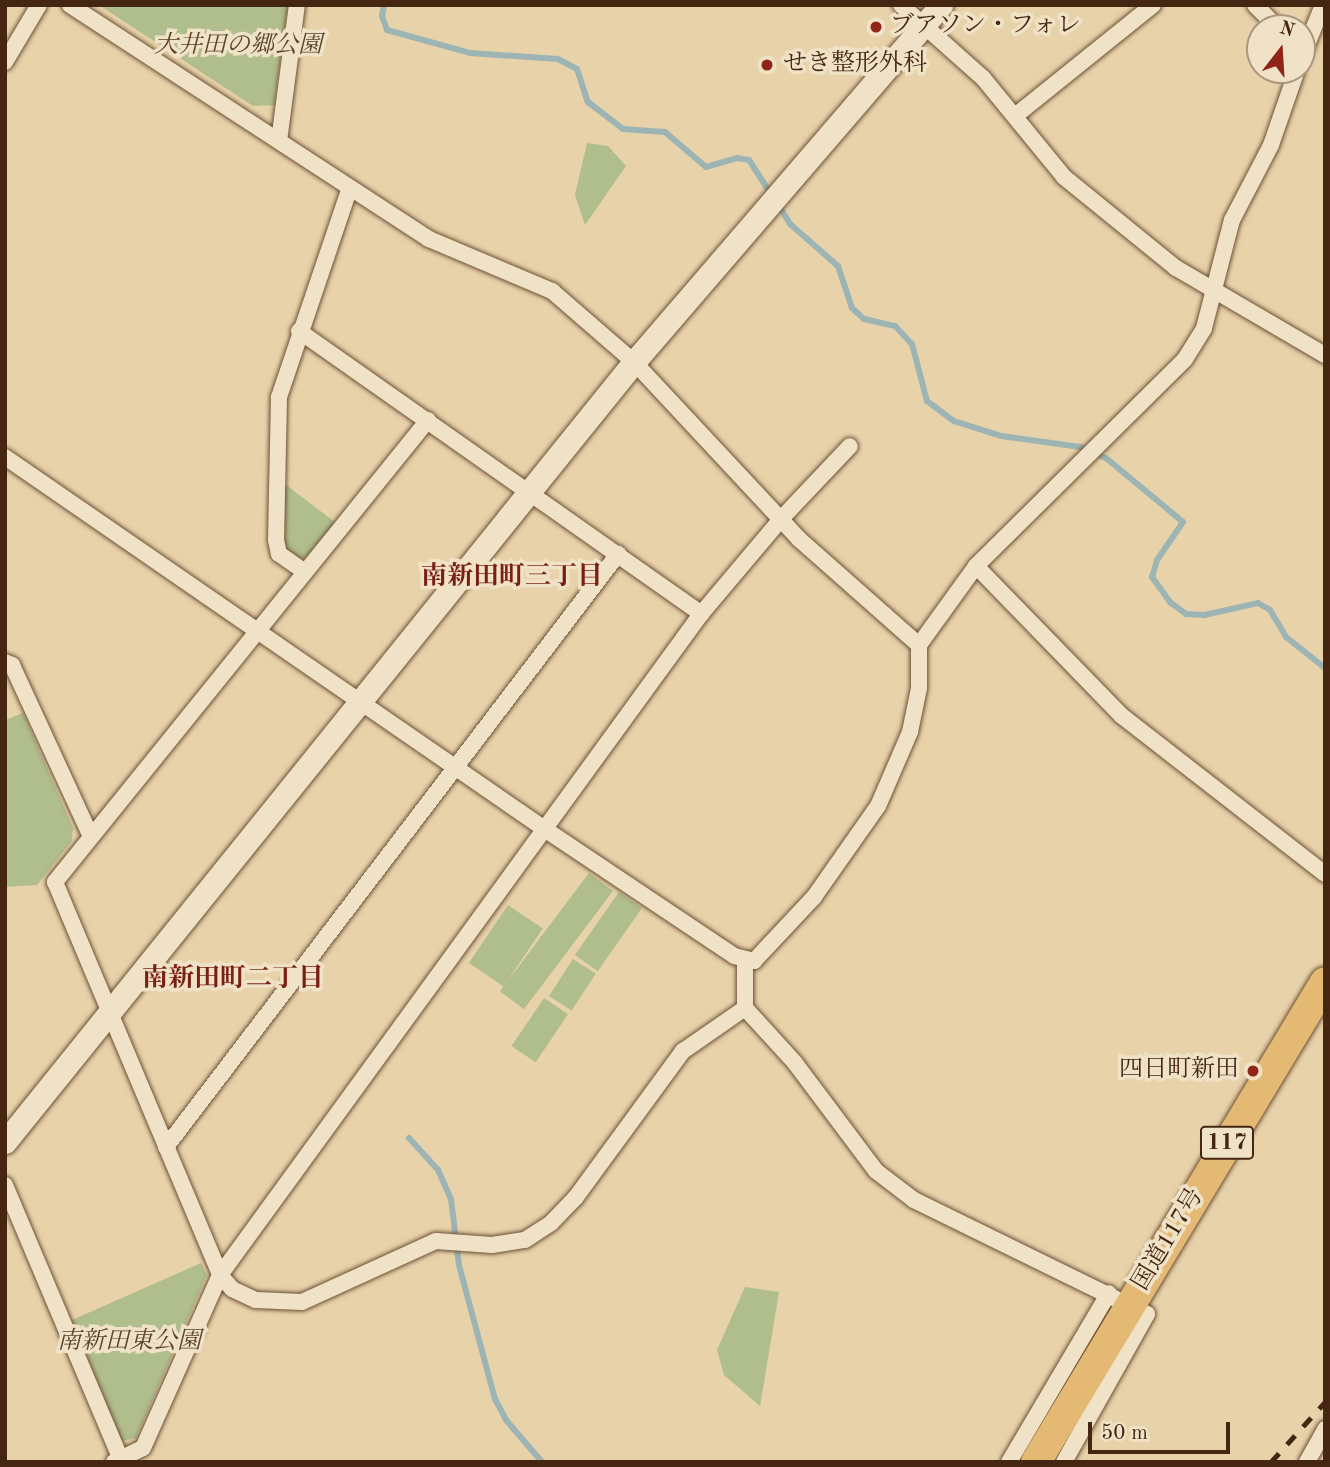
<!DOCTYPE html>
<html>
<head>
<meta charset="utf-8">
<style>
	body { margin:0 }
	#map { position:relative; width:1330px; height:1467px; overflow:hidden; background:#e8d2a9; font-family:"Old Standard TT","Noto Serif JP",serif }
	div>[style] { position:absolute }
	.green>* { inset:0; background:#b0bd8c; transform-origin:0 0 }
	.stream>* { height:6px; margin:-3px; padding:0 3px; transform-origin:3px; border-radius:3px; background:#9cb5b4 }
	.roads { filter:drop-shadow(0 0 2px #6d5137) drop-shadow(0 0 2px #6d5137) }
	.street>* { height:16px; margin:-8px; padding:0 8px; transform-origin:8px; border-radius:8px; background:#f0e2c7 }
	.secondary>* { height:23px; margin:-11.5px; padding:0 11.5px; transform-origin:11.5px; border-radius:11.5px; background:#f0e2c7 }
	.highway>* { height:30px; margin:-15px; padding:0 15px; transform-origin:15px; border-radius:15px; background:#e4b974 }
	.rail>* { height:5px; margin-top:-2.5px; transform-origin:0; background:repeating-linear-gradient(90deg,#442611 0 12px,transparent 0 24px) }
	.dots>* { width:19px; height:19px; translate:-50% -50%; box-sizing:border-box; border:4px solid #f0e2c7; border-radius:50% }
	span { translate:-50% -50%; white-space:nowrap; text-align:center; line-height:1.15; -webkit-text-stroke:7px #f0e2c7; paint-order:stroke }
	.shield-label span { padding:2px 5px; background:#f0e2c7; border:2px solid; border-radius:5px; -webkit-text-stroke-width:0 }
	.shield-label { font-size:23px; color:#442611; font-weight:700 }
	.poi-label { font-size:24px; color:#442611 }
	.left { translate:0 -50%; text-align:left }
	.right { translate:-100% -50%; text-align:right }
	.park-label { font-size:24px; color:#5a442a; font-style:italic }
	.street-label { font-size:24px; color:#442611 }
	.neighbourhood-label { font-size:26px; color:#7a1f14; font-weight:700 }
	.frame { position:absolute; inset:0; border:7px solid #442611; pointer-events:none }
	.north { position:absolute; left:1246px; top:14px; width:70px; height:70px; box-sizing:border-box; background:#f0e2c7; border:2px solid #ab977e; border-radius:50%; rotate:17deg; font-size:19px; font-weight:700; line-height:28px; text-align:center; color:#442611 }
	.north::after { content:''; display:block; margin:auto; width:24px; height:32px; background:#8f2418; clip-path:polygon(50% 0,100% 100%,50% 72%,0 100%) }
	.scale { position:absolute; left:1088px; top:1422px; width:142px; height:32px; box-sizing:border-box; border:4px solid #442611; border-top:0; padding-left:9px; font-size:21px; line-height:24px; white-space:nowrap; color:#442611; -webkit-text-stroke:5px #f0e2c7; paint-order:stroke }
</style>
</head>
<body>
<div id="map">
	<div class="green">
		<div style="clip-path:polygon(99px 5px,288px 5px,274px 105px,253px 106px)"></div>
		<div style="clip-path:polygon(587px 143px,608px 146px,626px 166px,585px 225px,575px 195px)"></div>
		<div style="clip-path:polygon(285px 484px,336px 523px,308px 556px,300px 558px,285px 548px)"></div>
		<div style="clip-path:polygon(23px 713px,73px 828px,72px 841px,37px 885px,5px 887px,5px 720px)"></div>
		<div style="left:589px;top:873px;width:30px;height:148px;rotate:37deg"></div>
		<div style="left:619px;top:892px;width:28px;height:77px;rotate:35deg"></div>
		<div style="left:508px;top:905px;width:42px;height:70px;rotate:34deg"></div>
		<div style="left:573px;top:959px;width:27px;height:44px;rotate:33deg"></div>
		<div style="left:544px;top:998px;width:29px;height:58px;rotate:34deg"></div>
		<div style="clip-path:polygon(201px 1263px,207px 1275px,136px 1438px,122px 1441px,72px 1320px)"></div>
		<div style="clip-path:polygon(745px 1287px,779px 1292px,760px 1406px,724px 1375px,717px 1350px)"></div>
	</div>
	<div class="stream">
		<div style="left:384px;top:5px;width:11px;rotate:100deg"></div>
		<div style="left:382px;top:16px;width:15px;rotate:70deg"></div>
		<div style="left:387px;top:30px;width:86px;rotate:15.5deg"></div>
		<div style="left:470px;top:53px;width:88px;rotate:3.9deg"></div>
		<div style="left:558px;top:59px;width:21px;rotate:28deg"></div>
		<div style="left:577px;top:69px;width:35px;rotate:72deg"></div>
		<div style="left:588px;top:102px;width:44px;rotate:37.6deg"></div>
		<div style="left:623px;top:129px;width:42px;rotate:4.1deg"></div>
		<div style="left:665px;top:132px;width:54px;rotate:40.5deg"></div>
		<div style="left:706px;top:167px;width:32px;rotate:-16deg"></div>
		<div style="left:737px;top:158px;width:12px;rotate:9deg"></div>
		<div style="left:749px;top:160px;width:40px;rotate:57.1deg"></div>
		<div style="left:777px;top:203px;width:25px;rotate:58deg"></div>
		<div style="left:790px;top:224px;width:64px;rotate:41.2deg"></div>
		<div style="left:838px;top:266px;width:44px;rotate:71.6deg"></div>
		<div style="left:852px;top:308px;width:16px;rotate:43deg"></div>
		<div style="left:864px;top:319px;width:32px;rotate:13deg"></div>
		<div style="left:895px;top:326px;width:25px;rotate:47deg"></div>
		<div style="left:912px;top:344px;width:59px;rotate:75.3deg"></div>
		<div style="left:927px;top:401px;width:34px;rotate:37deg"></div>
		<div style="left:954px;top:421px;width:49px;rotate:17.7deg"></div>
		<div style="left:1001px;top:436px;width:80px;rotate:7.9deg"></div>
		<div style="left:1080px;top:447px;width:28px;rotate:23deg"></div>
		<div style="left:1106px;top:458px;width:100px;rotate:39.7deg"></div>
		<div style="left:1183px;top:522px;width:46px;rotate:124.4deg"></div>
		<div style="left:1157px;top:560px;width:18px;rotate:106deg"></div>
		<div style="left:1152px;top:577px;width:32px;rotate:54deg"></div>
		<div style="left:1171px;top:603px;width:19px;rotate:36deg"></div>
		<div style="left:1186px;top:614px;width:18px;rotate:3deg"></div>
		<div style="left:1204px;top:615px;width:55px;rotate:-12.5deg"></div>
		<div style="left:1258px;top:603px;width:14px;rotate:30deg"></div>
		<div style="left:1270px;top:610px;width:31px;rotate:59deg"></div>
		<div style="left:1286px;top:637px;width:50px;rotate:38.5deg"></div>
		<div style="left:409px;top:1138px;width:43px;rotate:47.8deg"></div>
		<div style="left:438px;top:1170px;width:32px;rotate:66deg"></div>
		<div style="left:451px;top:1199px;width:66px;rotate:83.1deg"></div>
		<div style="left:459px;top:1265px;width:139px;rotate:75deg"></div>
		<div style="left:495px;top:1399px;width:24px;rotate:62deg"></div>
		<div style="left:506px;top:1420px;width:55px;rotate:49.4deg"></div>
	</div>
	<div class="roads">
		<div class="street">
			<div style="left:70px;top:5px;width:429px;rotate:33.1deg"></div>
			<div style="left:429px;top:239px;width:134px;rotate:22.9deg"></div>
			<div style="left:552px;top:291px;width:108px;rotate:40.9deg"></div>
			<div style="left:634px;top:362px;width:242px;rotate:47deg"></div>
			<div style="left:799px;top:539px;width:160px;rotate:41.5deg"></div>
			<div style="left:901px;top:5px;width:110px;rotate:41.7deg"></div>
			<div style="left:983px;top:78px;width:128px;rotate:50.7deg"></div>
			<div style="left:1064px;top:177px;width:144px;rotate:39.1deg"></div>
			<div style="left:1176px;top:268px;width:173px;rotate:30.3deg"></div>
			<div style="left:1255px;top:5px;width:33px;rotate:45deg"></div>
			<div style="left:1302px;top:57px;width:56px;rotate:-68deg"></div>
			<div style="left:5px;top:62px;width:66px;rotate:-59.2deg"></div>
			<div style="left:1015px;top:116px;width:177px;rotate:-38.8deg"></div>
			<div style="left:279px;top:141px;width:137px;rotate:-82.5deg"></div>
			<div style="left:299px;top:331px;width:492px;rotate:35.1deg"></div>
			<div style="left:428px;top:420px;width:594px;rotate:128.92deg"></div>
			<div style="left:55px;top:882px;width:426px;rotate:67.2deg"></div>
			<div style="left:220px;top:1275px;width:18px;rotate:49deg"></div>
			<div style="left:232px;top:1289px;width:26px;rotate:25deg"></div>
			<div style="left:256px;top:1300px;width:46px;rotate:2.5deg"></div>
			<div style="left:302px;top:1302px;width:147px;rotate:-24.5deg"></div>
			<div style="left:436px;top:1241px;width:56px;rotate:4.1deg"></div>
			<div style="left:492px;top:1245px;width:33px;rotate:-9deg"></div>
			<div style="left:525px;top:1240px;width:31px;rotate:-33deg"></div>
			<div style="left:551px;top:1223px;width:36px;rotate:-46deg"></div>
			<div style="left:576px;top:1197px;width:181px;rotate:-53.8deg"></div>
			<div style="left:683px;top:1051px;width:75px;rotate:-34.7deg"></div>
			<div style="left:5px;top:457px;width:657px;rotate:34.58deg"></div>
			<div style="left:546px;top:830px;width:226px;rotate:33.8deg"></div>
			<div style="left:734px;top:956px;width:21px;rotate:14deg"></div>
			<div style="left:754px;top:961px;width:88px;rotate:-46.8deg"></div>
			<div style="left:814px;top:897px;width:111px;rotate:-54.9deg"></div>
			<div style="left:878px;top:806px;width:81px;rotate:-66.6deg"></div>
			<div style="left:910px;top:732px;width:45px;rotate:-78.4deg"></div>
			<div style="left:919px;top:688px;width:43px;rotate:-90deg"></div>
			<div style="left:919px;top:645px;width:97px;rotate:-54.2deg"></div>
			<div style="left:976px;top:566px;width:294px;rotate:-44.7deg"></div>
			<div style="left:1185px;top:359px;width:36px;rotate:-58deg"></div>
			<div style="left:1204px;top:328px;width:112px;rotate:-75.5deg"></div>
			<div style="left:1232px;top:220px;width:85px;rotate:-62.5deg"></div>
			<div style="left:1271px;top:145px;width:79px;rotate:-70.9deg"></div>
			<div style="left:976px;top:566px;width:209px;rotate:45.8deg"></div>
			<div style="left:1122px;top:716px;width:257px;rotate:37.9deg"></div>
			<div style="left:305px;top:572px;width:32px;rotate:-145deg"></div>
			<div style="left:279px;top:554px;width:14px;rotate:-102deg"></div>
			<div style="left:276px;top:540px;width:143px;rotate:-88.8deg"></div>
			<div style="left:279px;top:397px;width:219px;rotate:-71.3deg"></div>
			<div style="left:5px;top:662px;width:8px;rotate:23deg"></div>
			<div style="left:12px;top:665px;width:189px;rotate:65.3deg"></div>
			<div style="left:745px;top:961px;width:47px;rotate:90deg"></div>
			<div style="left:745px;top:1008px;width:74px;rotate:47.7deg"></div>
			<div style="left:795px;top:1063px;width:135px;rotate:53.1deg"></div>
			<div style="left:876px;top:1171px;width:48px;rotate:37.3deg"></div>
			<div style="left:914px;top:1200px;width:259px;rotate:26.1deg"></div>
			<div style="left:1147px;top:1314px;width:170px;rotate:119.3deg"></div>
			<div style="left:166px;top:1147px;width:746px;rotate:-52.68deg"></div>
			<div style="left:5px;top:1185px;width:298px;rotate:67.1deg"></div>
			<div style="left:114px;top:1462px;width:32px;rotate:-26deg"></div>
			<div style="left:143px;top:1448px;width:189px;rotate:-66deg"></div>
			<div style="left:220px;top:1275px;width:817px;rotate:-53.96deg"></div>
			<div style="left:701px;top:614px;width:124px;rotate:-49.9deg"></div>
			<div style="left:781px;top:519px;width:100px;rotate:-46.6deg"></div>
			<div style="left:1009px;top:1462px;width:196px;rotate:-59.4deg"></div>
			<div style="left:1307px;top:1462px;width:38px;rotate:-61deg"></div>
		</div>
		<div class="secondary">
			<div style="left:5px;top:1142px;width:1002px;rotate:-51.12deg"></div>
			<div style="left:634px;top:362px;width:471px;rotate:-49.3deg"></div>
		</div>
		<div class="highway">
			<div style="left:1036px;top:1462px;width:560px;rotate:-58.95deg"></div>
		</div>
	</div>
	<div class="rail">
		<div style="left:1271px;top:1462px;width:81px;rotate:-48deg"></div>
	</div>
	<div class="dots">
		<div style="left:876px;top:27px;background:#8f2418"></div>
		<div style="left:767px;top:65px;background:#8f2418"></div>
		<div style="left:1253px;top:1071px;background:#8f2418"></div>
	</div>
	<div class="shield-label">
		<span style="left:1227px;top:1143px">117</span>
	</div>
	<div class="poi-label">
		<span class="left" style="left:890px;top:27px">ブアソン・フォレ</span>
		<span class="left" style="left:783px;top:65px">せき整形外科</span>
		<span class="right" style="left:1239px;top:1071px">四日町新田</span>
	</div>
	<div class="park-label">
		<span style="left:238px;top:47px">大井田の郷公園</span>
		<span style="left:129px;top:1343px">南新田東公園</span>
	</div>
	<div class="street-label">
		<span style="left:1169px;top:1240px;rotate:-59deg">国道117号</span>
	</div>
	<div class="neighbourhood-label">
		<span style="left:512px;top:578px">南新田町三丁目</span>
		<span style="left:233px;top:980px">南新田町二丁目</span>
	</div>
	<div class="frame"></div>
	<div class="north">N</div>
	<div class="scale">50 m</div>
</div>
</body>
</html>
